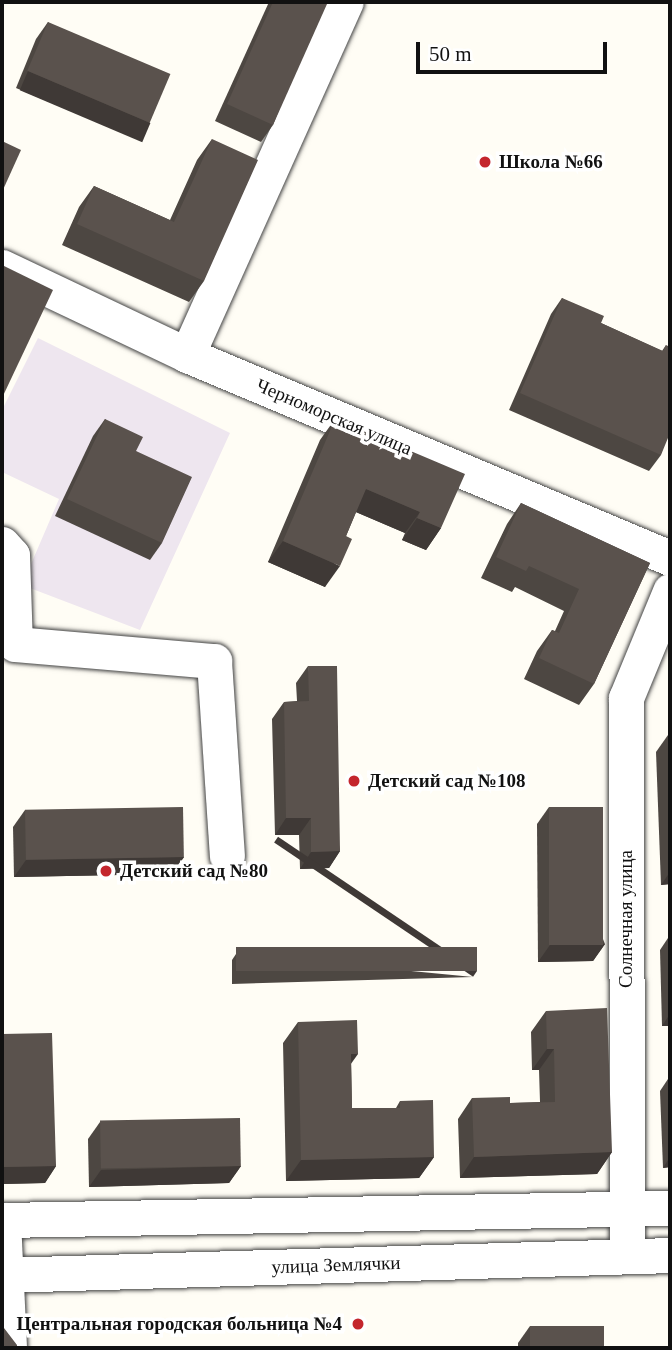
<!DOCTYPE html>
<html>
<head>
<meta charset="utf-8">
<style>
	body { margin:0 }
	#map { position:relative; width:672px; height:1350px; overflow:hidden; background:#fffdf5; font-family:Georgia,serif }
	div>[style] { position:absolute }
	.industrial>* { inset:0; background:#eee6ef }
	.roads { filter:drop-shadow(0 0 2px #444) drop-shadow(0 0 2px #444) }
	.minor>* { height:35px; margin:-17.5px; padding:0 17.5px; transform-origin:17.5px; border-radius:17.5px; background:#fff }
	.wall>* { inset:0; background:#4d4742 }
	.shaded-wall>* { inset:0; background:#3f3936; transform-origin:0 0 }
	.building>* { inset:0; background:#5a524d; transform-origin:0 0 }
	.dots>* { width:19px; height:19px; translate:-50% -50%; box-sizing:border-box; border:4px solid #fff; border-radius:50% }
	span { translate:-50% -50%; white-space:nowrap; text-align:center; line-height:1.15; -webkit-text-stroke:7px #fff; paint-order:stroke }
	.poi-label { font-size:19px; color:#111; font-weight:700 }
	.left { translate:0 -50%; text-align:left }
	.right { translate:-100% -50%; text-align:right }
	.street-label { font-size:19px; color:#111 }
	.frame { position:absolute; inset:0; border:4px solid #111; pointer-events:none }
	.scale { position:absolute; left:416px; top:42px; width:191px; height:32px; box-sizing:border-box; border:4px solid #111; border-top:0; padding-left:9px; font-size:21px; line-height:24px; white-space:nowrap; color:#111; -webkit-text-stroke:5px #fff; paint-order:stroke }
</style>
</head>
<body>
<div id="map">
	<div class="industrial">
		<div style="clip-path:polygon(38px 338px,230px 433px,140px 630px,22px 585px,59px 499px,2px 472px,2px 410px)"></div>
	</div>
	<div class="roads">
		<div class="minor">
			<div style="left:2px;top:267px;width:205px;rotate:25.4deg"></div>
			<div style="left:187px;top:355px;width:524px;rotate:22.8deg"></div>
			<div style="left:187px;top:355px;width:387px;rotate:-65.8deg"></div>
			<div style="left:2px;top:544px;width:15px;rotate:48deg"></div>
			<div style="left:12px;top:555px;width:89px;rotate:88.1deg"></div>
			<div style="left:15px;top:644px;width:200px;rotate:4.9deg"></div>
			<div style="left:214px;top:661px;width:195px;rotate:86.2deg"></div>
			<div style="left:2px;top:1220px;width:668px;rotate:-1.03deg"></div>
			<div style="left:3px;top:1220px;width:128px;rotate:87.3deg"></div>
			<div style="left:627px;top:1256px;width:558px;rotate:-90.1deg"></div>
			<div style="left:626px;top:698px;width:116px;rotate:-67.6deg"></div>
			<div style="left:2px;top:1275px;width:668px;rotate:-1.71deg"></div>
		</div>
	</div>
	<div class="wall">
		<div style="clip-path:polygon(269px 2px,322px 2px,273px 125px,261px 142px,215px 121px)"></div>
		<div style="clip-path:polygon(48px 22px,150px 123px,138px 139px,16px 88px,36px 39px)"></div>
		<div style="clip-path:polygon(212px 139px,204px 281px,189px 302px,62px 245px,79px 207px,94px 186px,170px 220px,197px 160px)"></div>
		<div style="clip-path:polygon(562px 298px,601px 323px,662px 351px,666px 345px,661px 455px,649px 471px,509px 410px,551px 314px)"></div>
		<div style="clip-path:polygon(105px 419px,136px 451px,162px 543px,150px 560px,55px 516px,93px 436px)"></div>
		<div style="clip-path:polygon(335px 419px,441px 528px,426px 550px,402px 540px,405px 533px,356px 512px,325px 587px,268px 562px,320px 440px)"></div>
		<div style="clip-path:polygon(521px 503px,650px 563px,594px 684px,579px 705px,524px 679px,537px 651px,552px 630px,555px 631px,564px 611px,515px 587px,512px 592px,481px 578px,507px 524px)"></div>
		<div style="clip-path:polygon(308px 666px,340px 851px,329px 868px,300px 869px,299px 835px,275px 835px,272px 719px,284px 702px,297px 701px,296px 683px)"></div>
		<div style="clip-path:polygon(668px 735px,670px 735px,670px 884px,661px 885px,656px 752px)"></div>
		<div style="clip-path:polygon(549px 807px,605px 944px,593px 961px,538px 962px,537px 824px)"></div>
		<div style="clip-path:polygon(25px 810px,184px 857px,172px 874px,14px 877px,13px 827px)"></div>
		<div style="clip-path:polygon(670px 935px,670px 1026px,662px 1026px,660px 950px)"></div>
		<div style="clip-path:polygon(236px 954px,473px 977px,232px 984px,232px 960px)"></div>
		<div style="clip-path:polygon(546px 1011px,612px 1152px,597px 1174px,460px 1178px,458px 1119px,472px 1098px,510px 1103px,540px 1102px,539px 1070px,532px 1070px,531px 1032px)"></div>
		<div style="clip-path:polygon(298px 1022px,351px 1063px,352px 1108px,396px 1108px,400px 1101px,434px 1157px,419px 1178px,286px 1181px,283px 1043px)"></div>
		<div style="clip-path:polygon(2px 1034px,56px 1166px,45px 1183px,2px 1184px)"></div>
		<div style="clip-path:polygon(670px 1076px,670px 1167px,663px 1168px,660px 1091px)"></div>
		<div style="clip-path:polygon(100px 1122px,241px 1166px,229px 1183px,89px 1187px,88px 1139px)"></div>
		<div style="clip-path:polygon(530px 1326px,604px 1348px,518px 1348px,518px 1343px)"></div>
	</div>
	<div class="shaded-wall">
		<div style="left:28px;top:71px;width:133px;height:21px;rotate:23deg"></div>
		<div style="clip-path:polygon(366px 489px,420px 512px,405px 533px,351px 510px)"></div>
		<div style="clip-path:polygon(417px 518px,441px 528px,426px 550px,402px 540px)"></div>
		<div style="clip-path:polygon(283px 541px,340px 566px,325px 587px,268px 562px)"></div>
		<div style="clip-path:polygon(286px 818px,311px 818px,299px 835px,275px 835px)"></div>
		<div style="clip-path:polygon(340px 851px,329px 868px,300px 869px,311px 852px)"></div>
		<div style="clip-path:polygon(184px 857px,172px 874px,14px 877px,26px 860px)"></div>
		<div style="clip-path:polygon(670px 872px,670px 884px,661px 885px)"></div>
		<div style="clip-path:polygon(605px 944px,593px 961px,538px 962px,550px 945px)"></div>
		<div style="left:477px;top:971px;width:7px;height:240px;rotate:124deg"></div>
		<div style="clip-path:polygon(670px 1014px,670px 1026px,662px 1026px)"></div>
		<div style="clip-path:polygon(547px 1049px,554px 1049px,539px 1070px,532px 1070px)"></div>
		<div style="clip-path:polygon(351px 1054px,358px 1054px,343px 1075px)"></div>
		<div style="clip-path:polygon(612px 1152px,597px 1174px,460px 1178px,474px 1157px)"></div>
		<div style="clip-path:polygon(434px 1157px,419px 1178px,286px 1181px,301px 1160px)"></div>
		<div style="clip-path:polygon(670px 1157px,670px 1167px,663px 1168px)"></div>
		<div style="clip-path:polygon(56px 1166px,45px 1183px,2px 1184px,2px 1171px,4px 1167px)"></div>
		<div style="clip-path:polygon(241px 1166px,229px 1183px,89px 1187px,101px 1170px)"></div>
	</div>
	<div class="building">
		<div style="clip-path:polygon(273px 2px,322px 2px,327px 4px,273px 125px,227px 104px)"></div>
		<div style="left:48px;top:22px;width:133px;height:53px;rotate:23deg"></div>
		<div style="clip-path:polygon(212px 139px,258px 160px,204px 281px,77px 224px,94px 186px,174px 222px)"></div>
		<div style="clip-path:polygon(2px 141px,21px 150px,2px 192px)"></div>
		<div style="clip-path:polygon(2px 265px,53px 290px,2px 398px)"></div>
		<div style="clip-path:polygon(562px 298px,604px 316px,601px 323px,663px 351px,666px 345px,670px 347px,670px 433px,661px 455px,520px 393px)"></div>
		<div style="clip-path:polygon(105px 419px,143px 437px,136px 451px,192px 477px,162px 543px,67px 499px)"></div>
		<div style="clip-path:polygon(335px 419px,465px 474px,441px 528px,417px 518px,420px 512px,366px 489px,346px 536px,352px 539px,340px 566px,283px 541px)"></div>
		<div style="clip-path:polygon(521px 503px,650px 563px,594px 684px,539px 658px,552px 630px,559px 633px,579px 589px,529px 566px,526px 571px,496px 557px)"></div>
		<div style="clip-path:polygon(308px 666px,337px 666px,340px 851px,311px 852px,311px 818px,286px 818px,284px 702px,309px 701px)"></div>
		<div style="clip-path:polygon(668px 735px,670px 735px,670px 791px)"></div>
		<div style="left:183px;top:807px;width:50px;height:158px;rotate:89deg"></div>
		<div style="left:549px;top:807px;width:54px;height:138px"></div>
		<div style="left:477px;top:947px;width:24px;height:241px;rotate:90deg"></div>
		<div style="clip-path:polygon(607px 1008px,612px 1152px,474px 1157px,472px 1098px,510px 1097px,510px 1103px,555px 1102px,554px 1049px,547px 1049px,546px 1011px)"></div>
		<div style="clip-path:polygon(357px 1020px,358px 1054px,351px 1054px,352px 1108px,400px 1108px,400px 1101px,433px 1100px,434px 1157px,301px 1160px,298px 1022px)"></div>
		<div style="clip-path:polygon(52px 1033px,56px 1166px,4px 1167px,2px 1087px,2px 1034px)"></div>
		<div style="left:240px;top:1118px;width:48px;height:140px;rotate:89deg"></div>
		<div style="clip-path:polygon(2px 1285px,4px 1328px,17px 1345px,17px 1348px,2px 1348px)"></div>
		<div style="left:530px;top:1326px;width:74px;height:22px"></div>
	</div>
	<div class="dots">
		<div style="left:485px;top:162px;background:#c4262e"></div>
		<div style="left:354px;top:781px;background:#c4262e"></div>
		<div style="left:106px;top:871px;background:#c4262e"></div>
		<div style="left:358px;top:1324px;background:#c4262e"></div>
	</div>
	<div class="poi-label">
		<span class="left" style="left:499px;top:162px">Школа №66</span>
		<span class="left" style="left:368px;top:781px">Детский сад №108</span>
		<span class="left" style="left:120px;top:871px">Детский сад №80</span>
		<span class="right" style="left:342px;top:1324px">Центральная городская больница №4</span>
	</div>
	<div class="street-label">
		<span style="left:334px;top:417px;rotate:23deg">Черноморская улица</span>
		<span style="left:626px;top:919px;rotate:-90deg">Солнечная улица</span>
		<span style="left:336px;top:1265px;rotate:-2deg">улица Землячки</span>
	</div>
	<div class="frame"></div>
	<div class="scale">50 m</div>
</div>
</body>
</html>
